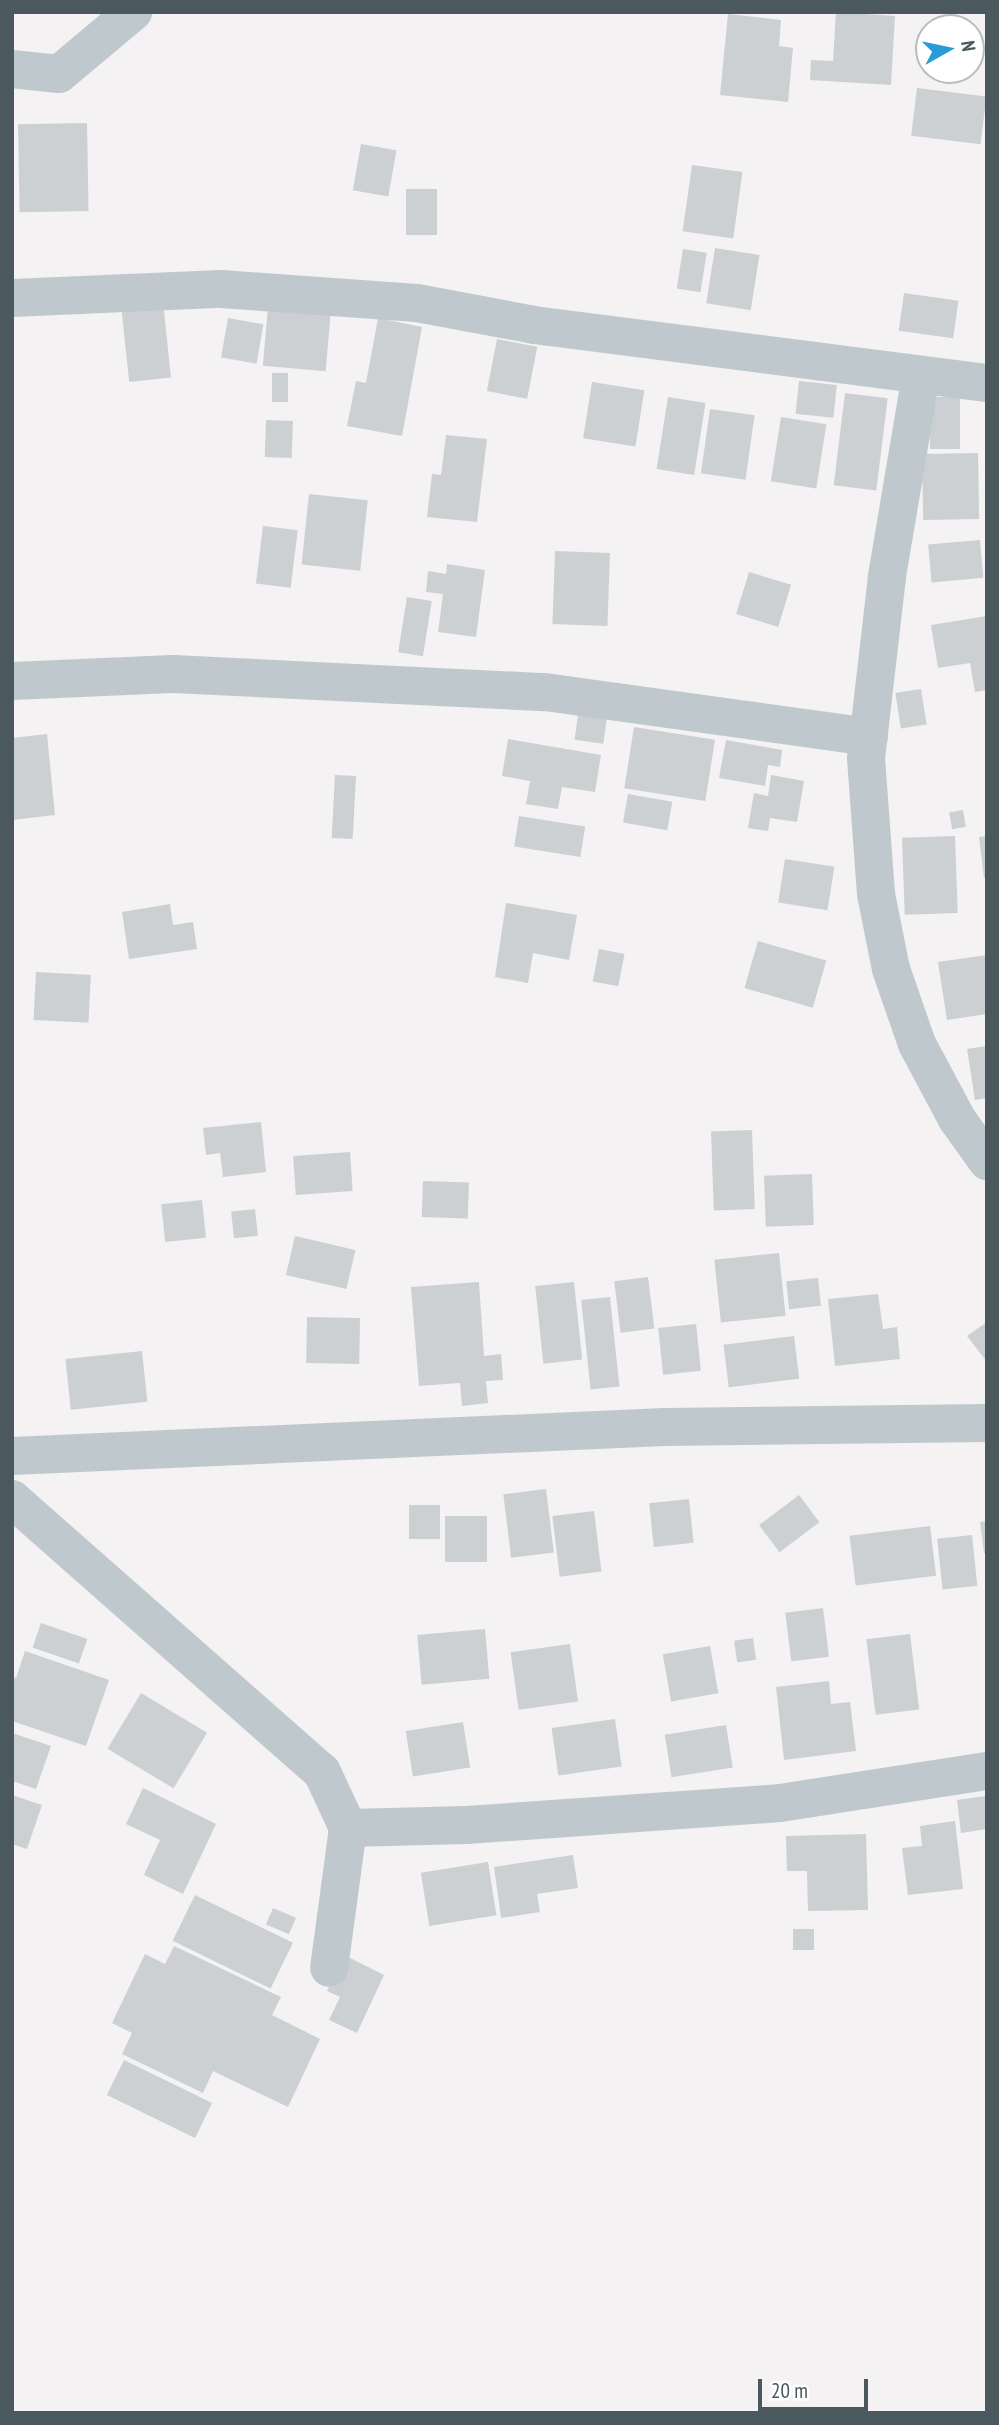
<!DOCTYPE html>
<html>
<head>
<meta charset="utf-8">
<style>
	body { margin:0 }
	#map { position:relative; width:999px; height:2425px; overflow:hidden; background:#f4f2f2; font-family:"PT Sans Narrow",sans-serif }
	div>[style] { position:absolute }
	.building>* { inset:0; background:#ccd0d3; transform-origin:0 0 }
	.minor>* { height:38px; margin:-19px; padding:0 19px; transform-origin:19px; border-radius:19px; background:#bfc9cd }
	span { translate:-50% -50%; white-space:nowrap; text-align:center; line-height:1.15; -webkit-text-stroke:5px #fff; paint-order:stroke }
	.frame { position:absolute; inset:0; border:14px solid #4b595e; pointer-events:none }
	.north { position:absolute; left:915px; top:14px; width:70px; height:70px; box-sizing:border-box; background:#fff; border:2px solid #b7bdbf; border-radius:50%; rotate:81deg; font-size:19px; font-weight:700; line-height:28px; text-align:center; color:#4b595e }
	.north::after { content:''; display:block; margin:auto; width:24px; height:32px; background:#299cd7; clip-path:polygon(50% 0,100% 100%,50% 72%,0 100%) }
	.scale { position:absolute; left:758px; top:2379px; width:110px; height:32px; box-sizing:border-box; border:4px solid #4b595e; border-top:0; padding-left:9px; font-size:21px; line-height:24px; white-space:nowrap; color:#4b595e; -webkit-text-stroke:5px #fff; paint-order:stroke }
</style>
</head>
<body>
<div id="map">
	<div class="building">
		<div style="clip-path:polygon(836px 12px,895px 16px,891px 85px,810px 80px,811px 60px,833px 61px)"></div>
		<div style="clip-path:polygon(728px 14px,781px 20px,779px 46px,793px 48px,788px 102px,720px 95px)"></div>
		<div style="left:917px;top:88px;width:70px;height:48px;rotate:7deg"></div>
		<div style="left:87px;top:123px;width:88px;height:69px;rotate:89deg"></div>
		<div style="left:361px;top:144px;width:36px;height:47px;rotate:10deg"></div>
		<div style="left:692px;top:165px;width:51px;height:67px;rotate:8deg"></div>
		<div style="left:406px;top:189px;width:31px;height:46px"></div>
		<div style="left:715px;top:248px;width:45px;height:56px;rotate:9deg"></div>
		<div style="left:683px;top:249px;width:24px;height:40px;rotate:9deg"></div>
		<div style="left:904px;top:293px;width:55px;height:38px;rotate:8deg"></div>
		<div style="left:163px;top:302px;width:76px;height:42px;rotate:84deg"></div>
		<div style="left:268px;top:307px;width:63px;height:59px;rotate:5deg"></div>
		<div style="left:228px;top:318px;width:36px;height:40px;rotate:10deg"></div>
		<div style="clip-path:polygon(378px 318px,422px 327px,402px 436px,347px 426px,356px 381px,366px 383px)"></div>
		<div style="left:497px;top:339px;width:41px;height:53px;rotate:11deg"></div>
		<div style="left:272px;top:373px;width:16px;height:29px"></div>
		<div style="left:799px;top:381px;width:38px;height:33px;rotate:6deg"></div>
		<div style="left:592px;top:382px;width:53px;height:57px;rotate:9deg"></div>
		<div style="left:845px;top:393px;width:43px;height:93px;rotate:7deg"></div>
		<div style="left:668px;top:397px;width:38px;height:73px;rotate:9deg"></div>
		<div style="left:930px;top:397px;width:30px;height:52px"></div>
		<div style="left:710px;top:409px;width:45px;height:65px;rotate:8deg"></div>
		<div style="left:781px;top:417px;width:46px;height:65px;rotate:9deg"></div>
		<div style="left:266px;top:420px;width:27px;height:37px;rotate:2deg"></div>
		<div style="clip-path:polygon(446px 435px,487px 439px,477px 522px,427px 517px,432px 474px,441px 475px)"></div>
		<div style="left:978px;top:453px;width:66px;height:56px;rotate:89deg"></div>
		<div style="left:309px;top:494px;width:59px;height:71px;rotate:6deg"></div>
		<div style="left:263px;top:526px;width:35px;height:58px;rotate:7deg"></div>
		<div style="left:980px;top:540px;width:38px;height:52px;rotate:85deg"></div>
		<div style="left:555px;top:551px;width:55px;height:73px;rotate:2deg"></div>
		<div style="clip-path:polygon(447px 564px,485px 570px,476px 637px,438px 632px,443px 594px,426px 592px,428px 571px,446px 574px)"></div>
		<div style="left:749px;top:572px;width:44px;height:44px;rotate:17deg"></div>
		<div style="left:407px;top:597px;width:25px;height:56px;rotate:9deg"></div>
		<div style="clip-path:polygon(987px 616px,987px 690px,975px 692px,970px 663px,938px 668px,931px 625px)"></div>
		<div style="left:921px;top:689px;width:36px;height:26px;rotate:81deg"></div>
		<div style="left:578px;top:715px;width:29px;height:25px;rotate:8deg"></div>
		<div style="left:634px;top:727px;width:82px;height:62px;rotate:9deg"></div>
		<div style="clip-path:polygon(47px 734px,55px 815px,12px 820px,12px 738px)"></div>
		<div style="clip-path:polygon(508px 739px,601px 755px,595px 792px,562px 787px,558px 809px,526px 804px,530px 781px,502px 776px)"></div>
		<div style="clip-path:polygon(726px 740px,782px 750px,780px 767px,768px 765px,765px 786px,719px 778px)"></div>
		<div style="left:335px;top:775px;width:21px;height:63px;rotate:3deg"></div>
		<div style="clip-path:polygon(771px 775px,804px 781px,797px 822px,770px 818px,768px 831px,748px 828px,754px 793px,768px 796px)"></div>
		<div style="left:628px;top:794px;width:45px;height:29px;rotate:10deg"></div>
		<div style="left:963px;top:810px;width:17px;height:14px;rotate:80deg"></div>
		<div style="left:519px;top:816px;width:67px;height:31px;rotate:9deg"></div>
		<div style="left:955px;top:836px;width:77px;height:53px;rotate:88deg"></div>
		<div style="clip-path:polygon(987px 836px,987px 877px,984px 878px,979px 837px)"></div>
		<div style="left:785px;top:859px;width:50px;height:44px;rotate:9deg"></div>
		<div style="clip-path:polygon(506px 903px,577px 915px,569px 960px,533px 953px,528px 983px,495px 977px)"></div>
		<div style="clip-path:polygon(170px 904px,173px 925px,193px 922px,197px 949px,129px 959px,122px 912px)"></div>
		<div style="left:758px;top:941px;width:71px;height:49px;rotate:16deg"></div>
		<div style="left:599px;top:949px;width:26px;height:33px;rotate:11deg"></div>
		<div style="clip-path:polygon(987px 955px,987px 1014px,947px 1020px,938px 962px)"></div>
		<div style="left:36px;top:972px;width:55px;height:48px;rotate:3deg"></div>
		<div style="clip-path:polygon(987px 1046px,987px 1098px,975px 1100px,967px 1049px)"></div>
		<div style="clip-path:polygon(261px 1122px,266px 1172px,223px 1177px,220px 1153px,206px 1155px,203px 1128px)"></div>
		<div style="left:752px;top:1130px;width:79px;height:41px;rotate:88deg"></div>
		<div style="left:350px;top:1152px;width:39px;height:57px;rotate:86deg"></div>
		<div style="left:812px;top:1174px;width:51px;height:48px;rotate:88deg"></div>
		<div style="left:423px;top:1181px;width:46px;height:36px;rotate:2deg"></div>
		<div style="left:202px;top:1200px;width:38px;height:41px;rotate:84deg"></div>
		<div style="left:255px;top:1209px;width:27px;height:24px;rotate:84deg"></div>
		<div style="left:295px;top:1236px;width:62px;height:40px;rotate:13deg"></div>
		<div style="left:779px;top:1253px;width:63px;height:65px;rotate:84deg"></div>
		<div style="left:648px;top:1277px;width:52px;height:34px;rotate:83deg"></div>
		<div style="left:818px;top:1278px;width:28px;height:32px;rotate:84deg"></div>
		<div style="clip-path:polygon(479px 1282px,484px 1356px,501px 1354px,503px 1380px,486px 1381px,488px 1403px,462px 1406px,460px 1383px,419px 1386px,411px 1287px)"></div>
		<div style="left:574px;top:1282px;width:78px;height:39px;rotate:84deg"></div>
		<div style="clip-path:polygon(878px 1294px,883px 1329px,897px 1327px,900px 1359px,835px 1366px,828px 1299px)"></div>
		<div style="left:610px;top:1297px;width:90px;height:29px;rotate:84deg"></div>
		<div style="left:307px;top:1317px;width:53px;height:46px;rotate:1deg"></div>
		<div style="clip-path:polygon(987px 1322px,987px 1362px,967px 1336px)"></div>
		<div style="left:696px;top:1324px;width:47px;height:38px;rotate:84deg"></div>
		<div style="left:794px;top:1336px;width:43px;height:71px;rotate:83deg"></div>
		<div style="left:142px;top:1351px;width:51px;height:77px;rotate:84deg"></div>
		<div style="left:546px;top:1489px;width:64px;height:43px;rotate:83deg"></div>
		<div style="left:799px;top:1495px;width:34px;height:50px;rotate:53deg"></div>
		<div style="left:689px;top:1499px;width:44px;height:40px;rotate:84deg"></div>
		<div style="left:409px;top:1505px;width:31px;height:34px"></div>
		<div style="left:594px;top:1511px;width:61px;height:42px;rotate:83deg"></div>
		<div style="left:445px;top:1516px;width:42px;height:46px"></div>
		<div style="clip-path:polygon(987px 1521px,987px 1553px,984px 1553px,980px 1522px)"></div>
		<div style="left:930px;top:1526px;width:50px;height:81px;rotate:83deg"></div>
		<div style="left:972px;top:1535px;width:51px;height:35px;rotate:84deg"></div>
		<div style="left:823px;top:1608px;width:49px;height:38px;rotate:83deg"></div>
		<div style="left:41px;top:1623px;width:49px;height:26px;rotate:19deg"></div>
		<div style="left:485px;top:1629px;width:50px;height:68px;rotate:85deg"></div>
		<div style="left:910px;top:1634px;width:76px;height:44px;rotate:83deg"></div>
		<div style="left:753px;top:1638px;width:22px;height:19px;rotate:82deg"></div>
		<div style="left:570px;top:1644px;width:58px;height:60px;rotate:82deg"></div>
		<div style="left:710px;top:1646px;width:48px;height:48px;rotate:80deg"></div>
		<div style="clip-path:polygon(25px 1651px,109px 1680px,86px 1746px,12px 1721px,12px 1677px,16px 1678px)"></div>
		<div style="clip-path:polygon(829px 1681px,831px 1704px,850px 1702px,856px 1751px,784px 1760px,776px 1687px)"></div>
		<div style="left:141px;top:1693px;width:77px;height:65px;rotate:31deg"></div>
		<div style="left:615px;top:1719px;width:48px;height:64px;rotate:82deg"></div>
		<div style="left:463px;top:1722px;width:46px;height:58px;rotate:81deg"></div>
		<div style="left:726px;top:1725px;width:43px;height:62px;rotate:81deg"></div>
		<div style="clip-path:polygon(12px 1733px,51px 1746px,36px 1789px,12px 1781px)"></div>
		<div style="clip-path:polygon(143px 1788px,216px 1824px,183px 1894px,144px 1875px,160px 1840px,126px 1824px)"></div>
		<div style="clip-path:polygon(12px 1795px,42px 1805px,27px 1849px,12px 1844px)"></div>
		<div style="clip-path:polygon(986px 1796px,987px 1829px,961px 1833px,957px 1800px)"></div>
		<div style="clip-path:polygon(955px 1821px,963px 1889px,908px 1895px,902px 1848px,922px 1846px,920px 1826px)"></div>
		<div style="clip-path:polygon(866px 1834px,868px 1910px,808px 1911px,807px 1871px,787px 1871px,786px 1836px)"></div>
		<div style="clip-path:polygon(573px 1855px,578px 1888px,537px 1894px,540px 1912px,501px 1918px,494px 1867px)"></div>
		<div style="left:488px;top:1862px;width:54px;height:68px;rotate:81deg"></div>
		<div style="left:195px;top:1895px;width:109px;height:51px;rotate:26deg"></div>
		<div style="left:273px;top:1908px;width:25px;height:18px;rotate:23deg"></div>
		<div style="left:814px;top:1929px;width:21px;height:21px;rotate:90deg"></div>
		<div style="clip-path:polygon(174px 1946px,281px 1997px,272px 2015px,320px 2039px,288px 2107px,213px 2071px,203px 2093px,122px 2054px,132px 2033px,112px 2023px,145px 1954px,165px 1964px)"></div>
		<div style="clip-path:polygon(344px 1955px,384px 1975px,357px 2033px,329px 2020px,340px 1997px,327px 1991px)"></div>
		<div style="left:124px;top:2060px;width:98px;height:39px;rotate:26deg"></div>
	</div>
	<div class="minor">
		<div style="left:12px;top:69px;width:47px;rotate:6.1deg"></div>
		<div style="left:59px;top:74px;width:97px;rotate:-40deg"></div>
		<div style="left:12px;top:298px;width:209px;rotate:-2.5deg"></div>
		<div style="left:221px;top:289px;width:196px;rotate:4.1deg"></div>
		<div style="left:417px;top:303px;width:119px;rotate:10.6deg"></div>
		<div style="left:534px;top:325px;width:457px;rotate:7.3deg"></div>
		<div style="left:921px;top:375px;width:205px;rotate:99.6deg"></div>
		<div style="left:887px;top:577px;width:182px;rotate:96.6deg"></div>
		<div style="left:866px;top:758px;width:136px;rotate:85.8deg"></div>
		<div style="left:876px;top:894px;width:76px;rotate:78.7deg"></div>
		<div style="left:891px;top:969px;width:79px;rotate:70.9deg"></div>
		<div style="left:917px;top:1044px;width:85px;rotate:61.9deg"></div>
		<div style="left:957px;top:1119px;width:52px;rotate:54.5deg"></div>
		<div style="left:12px;top:681px;width:161px;rotate:-2.5deg"></div>
		<div style="left:173px;top:674px;width:372px;rotate:2.8deg"></div>
		<div style="left:545px;top:692px;width:327px;rotate:7.9deg"></div>
		<div style="left:12px;top:1456px;width:653px;rotate:-2.55deg"></div>
		<div style="left:664px;top:1427px;width:323px;rotate:-0.7deg"></div>
		<div style="left:12px;top:1499px;width:413px;rotate:41.4deg"></div>
		<div style="left:322px;top:1772px;width:62px;rotate:65.1deg"></div>
		<div style="left:348px;top:1828px;width:141px;rotate:97.7deg"></div>
		<div style="left:348px;top:1828px;width:119px;rotate:-1.4deg"></div>
		<div style="left:467px;top:1825px;width:314px;rotate:-4deg"></div>
		<div style="left:780px;top:1803px;width:209px;rotate:-8.8deg"></div>
	</div>
	<div class="frame"></div>
	<div class="north">N</div>
	<div class="scale">20 m</div>
</div>
</body>
</html>
